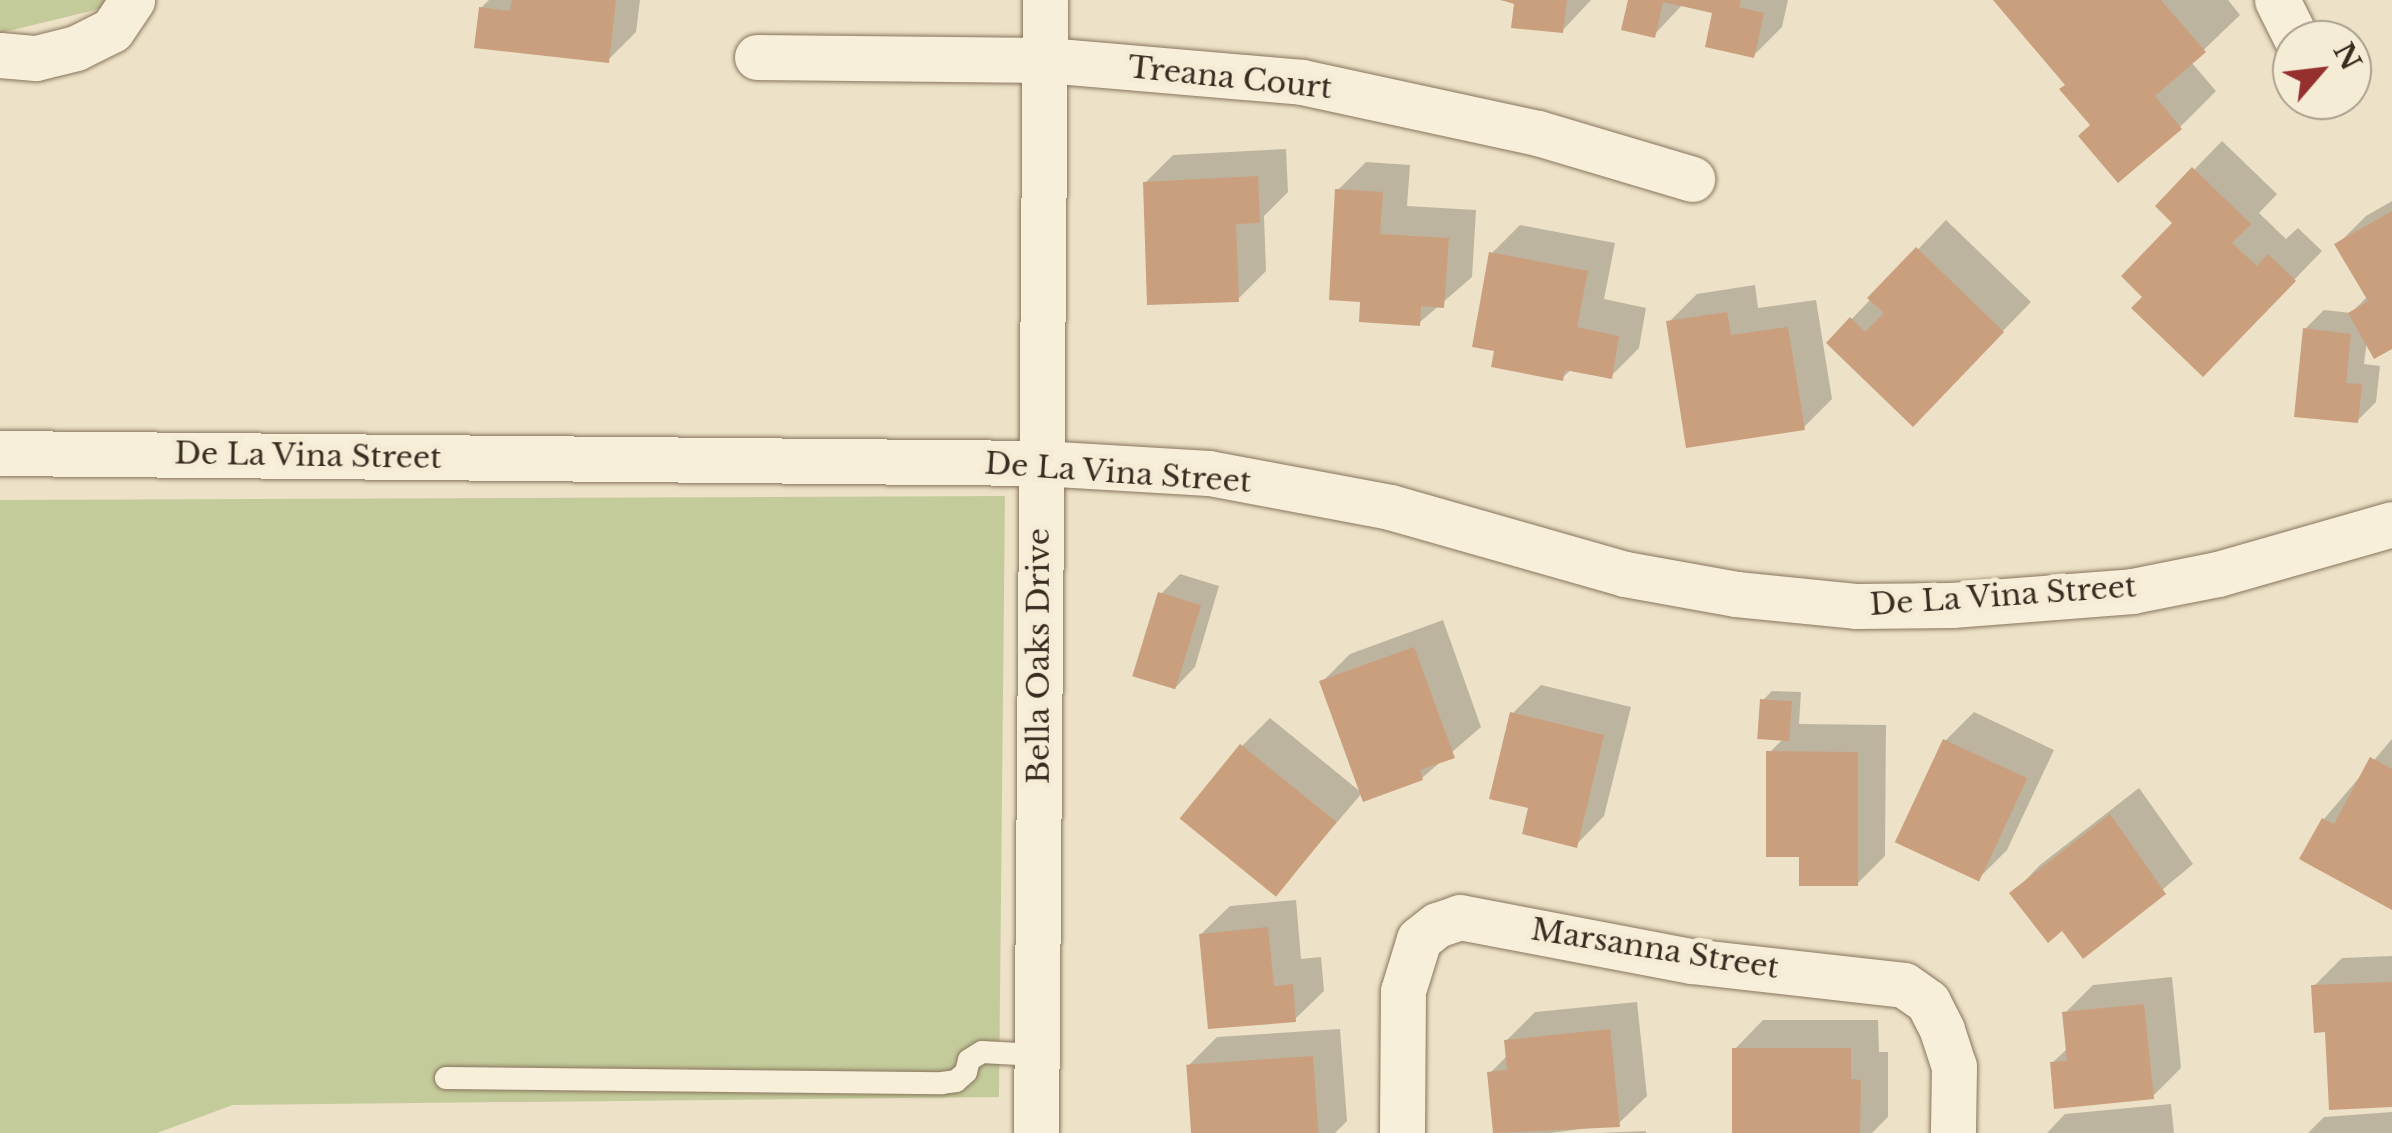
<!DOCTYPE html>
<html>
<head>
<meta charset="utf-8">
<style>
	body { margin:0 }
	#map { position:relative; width:2392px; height:1133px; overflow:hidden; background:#ede2c7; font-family:"Libre Baskerville",serif }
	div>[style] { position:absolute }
	.green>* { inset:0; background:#c4cb9b }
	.shadow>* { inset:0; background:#0003 }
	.building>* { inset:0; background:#ca9f7e; transform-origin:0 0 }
	.roads { filter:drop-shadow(0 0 2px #88755d) drop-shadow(0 0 2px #88755d) }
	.service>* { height:22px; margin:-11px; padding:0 11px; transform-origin:11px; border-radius:11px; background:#f8efda }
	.minor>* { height:45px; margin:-22.5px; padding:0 22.5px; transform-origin:22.5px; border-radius:22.5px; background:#f8efda }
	span { translate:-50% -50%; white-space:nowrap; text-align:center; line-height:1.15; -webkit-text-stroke:10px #f5ecd6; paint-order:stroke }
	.street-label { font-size:30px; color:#392c20 }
	.north { position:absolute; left:2272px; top:20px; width:100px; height:100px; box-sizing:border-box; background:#f5ecd6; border:2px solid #aa9f8d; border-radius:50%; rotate:62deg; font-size:28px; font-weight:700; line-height:40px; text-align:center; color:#392c20 }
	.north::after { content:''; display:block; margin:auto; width:35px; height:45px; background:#95302f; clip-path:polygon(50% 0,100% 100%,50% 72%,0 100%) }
</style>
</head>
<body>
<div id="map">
	<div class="green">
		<div style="clip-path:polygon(0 0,131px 0,132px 1px,0 33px)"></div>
		<div style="clip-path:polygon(1005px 496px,999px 1097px,233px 1105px,157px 1133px,0 1133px,0 500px)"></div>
	</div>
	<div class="shadow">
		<div style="clip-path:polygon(489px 0,640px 0,636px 32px,608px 60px,481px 8px)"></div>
		<div style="clip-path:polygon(1499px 0,1591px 0,1562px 31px,1516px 2px)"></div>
		<div style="clip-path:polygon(1631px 0,1788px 0,1782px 27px,1753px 56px,1715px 11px,1683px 4px,1654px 35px)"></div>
		<div style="clip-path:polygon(1997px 0,2228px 0,2240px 15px,2191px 62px,2216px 91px,2180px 127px,2092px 125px,2068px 84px)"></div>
		<div style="clip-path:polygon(2222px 141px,2277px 194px,2259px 213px,2286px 239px,2298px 228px,2322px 251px,2231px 345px,2146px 297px,2176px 223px,2159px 206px)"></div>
		<div style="clip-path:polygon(1286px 149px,1288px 192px,1264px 216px,1266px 271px,1238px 299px,1145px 183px,1173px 155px)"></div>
		<div style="clip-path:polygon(1366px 162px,1410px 165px,1407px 206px,1476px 210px,1472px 277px,1419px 323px,1363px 300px,1338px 190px)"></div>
		<div style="clip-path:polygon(2392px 201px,2392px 346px,2367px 340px,2364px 364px,2380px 366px,2376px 402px,2357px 421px,2305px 329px,2324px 310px,2351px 313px,2368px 296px,2338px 244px,2366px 216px)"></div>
		<div style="clip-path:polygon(1946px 220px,2031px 302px,1941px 395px,1829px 343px)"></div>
		<div style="clip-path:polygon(1520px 225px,1615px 243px,1604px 299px,1646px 308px,1639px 348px,1611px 376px,1572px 369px,1562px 378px,1497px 349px,1492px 253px)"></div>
		<div style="clip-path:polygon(1755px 285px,1758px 308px,1816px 300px,1832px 399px,1803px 428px,1669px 322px,1697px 294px)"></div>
		<div style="clip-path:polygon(1180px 574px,1219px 586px,1195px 667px,1176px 687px,1161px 594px)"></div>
		<div style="clip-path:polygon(1443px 620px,1481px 727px,1422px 778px,1322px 682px,1350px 654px)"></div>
		<div style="clip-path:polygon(1541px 685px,1631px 707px,1604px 816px,1576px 845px,1531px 807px,1512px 714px)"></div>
		<div style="clip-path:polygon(1772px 691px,1801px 692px,1799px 724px,1886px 725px,1885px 856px,1857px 884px,1802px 854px,1769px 753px,1784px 738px,1763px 700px)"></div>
		<div style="clip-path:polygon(1974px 712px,2054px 750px,2007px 850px,1978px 879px,1945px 741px)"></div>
		<div style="clip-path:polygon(1270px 718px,1362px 793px,1276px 894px,1242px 746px)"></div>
		<div style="clip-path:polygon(2392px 739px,2392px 907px,2324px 819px)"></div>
		<div style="clip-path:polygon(2139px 788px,2193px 864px,2084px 955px,2062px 928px,2012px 894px,2040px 865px)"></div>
		<div style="clip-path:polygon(1296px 900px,1301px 959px,1321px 957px,1324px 991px,1295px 1019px,1201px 934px,1230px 906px)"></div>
		<div style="clip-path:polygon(2392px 956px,2392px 1104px,2314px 986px,2342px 958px)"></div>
		<div style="clip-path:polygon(2172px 977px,2181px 1068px,2152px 1097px,2052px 1063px,2068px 1048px,2065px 1013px,2093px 985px)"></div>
		<div style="clip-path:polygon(1637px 1002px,1647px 1096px,1618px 1124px,1551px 1133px,1496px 1133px,1490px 1073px,1508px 1055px,1506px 1041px,1535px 1012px)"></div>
		<div style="clip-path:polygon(1763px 1020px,1878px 1020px,1879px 1052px,1888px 1052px,1888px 1117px,1872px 1133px,1735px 1133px,1735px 1049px)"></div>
		<div style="clip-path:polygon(1340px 1029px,1347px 1121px,1335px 1133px,1194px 1133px,1189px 1065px,1217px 1037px)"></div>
		<div style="clip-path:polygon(2171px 1104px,2174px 1133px,2047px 1133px,2065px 1114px)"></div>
		<div style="clip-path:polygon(2392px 1112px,2392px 1133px,2308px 1133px,2324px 1117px)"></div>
		<div style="clip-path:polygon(1646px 1131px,1646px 1133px,1599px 1133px)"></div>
	</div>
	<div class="building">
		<div style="clip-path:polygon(512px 0,616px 0,609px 63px,474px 48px,479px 7px,510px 11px)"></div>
		<div style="clip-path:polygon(1501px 0,1567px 0,1563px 33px,1511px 28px,1514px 4px)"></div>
		<div style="clip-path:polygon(1628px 0,1741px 0,1739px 7px,1764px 13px,1754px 58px,1705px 47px,1712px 13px,1663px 2px,1655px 38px,1621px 30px)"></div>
		<div style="clip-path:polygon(1993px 0,2161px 0,2206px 52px,2155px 96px,2182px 129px,2118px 183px,2078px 136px,2090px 125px,2059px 89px,2065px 85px)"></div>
		<div style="clip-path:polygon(2192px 167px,2251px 224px,2232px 243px,2257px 266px,2268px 254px,2296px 281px,2203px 377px,2131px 308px,2142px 297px,2121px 276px,2172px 223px,2155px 206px)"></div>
		<div style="clip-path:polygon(1258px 176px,1260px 223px,1236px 224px,1239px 302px,1147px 305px,1143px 182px)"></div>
		<div style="clip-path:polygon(1335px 189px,1383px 192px,1380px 234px,1449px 238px,1444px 308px,1421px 306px,1420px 326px,1359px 322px,1360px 302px,1329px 300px)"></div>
		<div style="clip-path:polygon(2392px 211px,2392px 349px,2374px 359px,2348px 313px,2368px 301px,2334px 244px)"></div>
		<div style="clip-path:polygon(1916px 247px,2004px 332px,1913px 427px,1826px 343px,1850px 317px,1865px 332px,1884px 313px,1867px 298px)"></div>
		<div style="clip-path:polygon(1489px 252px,1588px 271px,1577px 327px,1619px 336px,1612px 379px,1565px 370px,1563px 381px,1491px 367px,1494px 351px,1472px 347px)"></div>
		<div style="clip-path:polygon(1727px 312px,1731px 335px,1788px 327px,1805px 430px,1686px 448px,1666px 321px)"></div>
		<div style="clip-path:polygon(2303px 328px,2351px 334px,2346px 383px,2362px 384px,2358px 423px,2294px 417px)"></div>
		<div style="left:1158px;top:592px;width:45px;height:88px;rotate:17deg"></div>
		<div style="clip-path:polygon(1414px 647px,1455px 758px,1420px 770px,1423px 780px,1363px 802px,1319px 681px)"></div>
		<div style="left:1760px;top:699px;width:32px;height:40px;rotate:4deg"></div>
		<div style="clip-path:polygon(1510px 712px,1604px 735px,1577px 848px,1522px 834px,1528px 808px,1489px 799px)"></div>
		<div style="left:1943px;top:739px;width:93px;height:114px;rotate:25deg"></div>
		<div style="left:1240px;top:744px;width:124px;height:96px;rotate:39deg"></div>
		<div style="clip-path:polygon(1766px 751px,1858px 752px,1858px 886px,1799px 886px,1799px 857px,1766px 857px)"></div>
		<div style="clip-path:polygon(2370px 757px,2392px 769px,2392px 910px,2299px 859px,2322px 818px,2334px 824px)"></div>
		<div style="clip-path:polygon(2110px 814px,2166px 894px,2083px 959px,2062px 931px,2048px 943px,2009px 893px)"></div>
		<div style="clip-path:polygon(1268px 927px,1274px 986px,1293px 984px,1296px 1022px,1208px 1029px,1199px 934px)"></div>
		<div style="clip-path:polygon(2392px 982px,2392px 1107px,2329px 1110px,2325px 1032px,2314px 1033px,2311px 985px)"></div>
		<div style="clip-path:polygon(2144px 1004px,2154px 1099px,2054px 1109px,2050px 1062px,2067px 1061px,2062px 1012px)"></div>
		<div style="clip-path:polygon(1610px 1029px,1620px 1127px,1493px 1133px,1487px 1072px,1507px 1070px,1504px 1040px)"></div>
		<div style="clip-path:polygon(1732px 1048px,1851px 1048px,1851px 1079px,1861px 1080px,1860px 1133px,1732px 1133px)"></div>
		<div style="left:1313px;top:1056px;width:77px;height:127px;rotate:86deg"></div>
	</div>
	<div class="roads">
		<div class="service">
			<div style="left:446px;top:1078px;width:496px;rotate:0.6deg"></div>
			<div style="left:942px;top:1083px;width:14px;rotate:-8deg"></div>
			<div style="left:956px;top:1081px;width:13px;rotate:-42deg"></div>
			<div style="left:966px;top:1072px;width:12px;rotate:-76deg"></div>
			<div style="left:969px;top:1060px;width:15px;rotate:-32deg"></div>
			<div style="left:982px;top:1052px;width:55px;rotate:3.1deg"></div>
		</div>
		<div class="minor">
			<div style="left:2277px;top:0;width:45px;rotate:63.4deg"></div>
			<div style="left:0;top:55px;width:36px;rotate:5deg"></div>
			<div style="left:36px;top:58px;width:41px;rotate:-14deg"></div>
			<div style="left:76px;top:48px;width:40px;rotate:-26.6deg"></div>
			<div style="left:112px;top:30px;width:36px;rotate:-56deg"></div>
			<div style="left:757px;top:57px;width:289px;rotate:0.6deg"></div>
			<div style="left:1046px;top:60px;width:257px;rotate:4.9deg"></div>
			<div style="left:1302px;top:82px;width:241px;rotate:12.2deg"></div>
			<div style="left:1538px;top:133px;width:161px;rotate:16.6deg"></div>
			<div style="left:0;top:453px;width:1040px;rotate:0.55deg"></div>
			<div style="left:1040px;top:463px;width:169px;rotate:3.4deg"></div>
			<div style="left:1209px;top:473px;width:184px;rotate:10.6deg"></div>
			<div style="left:1390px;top:507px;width:244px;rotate:15.9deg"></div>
			<div style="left:1625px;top:574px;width:113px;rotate:10.2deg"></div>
			<div style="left:1736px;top:594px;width:122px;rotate:5.7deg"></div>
			<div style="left:1857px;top:606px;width:95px;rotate:-0.6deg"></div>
			<div style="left:1952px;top:605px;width:181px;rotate:-4.4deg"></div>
			<div style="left:2132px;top:591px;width:88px;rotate:-11.2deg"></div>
			<div style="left:2218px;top:574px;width:181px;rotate:-16deg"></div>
			<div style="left:1036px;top:1133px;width:1133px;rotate:-89.54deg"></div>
			<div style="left:1402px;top:1133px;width:142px;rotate:-89.6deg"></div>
			<div style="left:1403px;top:991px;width:54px;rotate:-72.9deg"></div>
			<div style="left:1419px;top:939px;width:23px;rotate:-38deg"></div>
			<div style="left:1437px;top:925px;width:24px;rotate:-19deg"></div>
			<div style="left:1460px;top:917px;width:235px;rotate:10.8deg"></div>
			<div style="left:1691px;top:961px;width:214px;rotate:6.4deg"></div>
			<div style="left:1904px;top:985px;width:29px;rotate:35deg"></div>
			<div style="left:1928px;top:1002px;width:31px;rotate:63deg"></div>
			<div style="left:1942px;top:1030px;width:38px;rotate:72deg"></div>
			<div style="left:1954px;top:1066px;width:67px;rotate:90.9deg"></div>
		</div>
	</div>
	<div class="street-label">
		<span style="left:1230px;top:78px;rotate:6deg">Treana Court</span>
		<span style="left:308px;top:456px;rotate:1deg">De La Vina Street</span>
		<span style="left:1118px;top:473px;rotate:4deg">De La Vina Street</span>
		<span style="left:2003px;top:596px;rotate:-4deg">De La Vina Street</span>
		<span style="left:1039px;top:656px;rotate:-90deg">Bella Oaks Drive</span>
		<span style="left:1655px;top:949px;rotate:9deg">Marsanna Street</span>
	</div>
	<div class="north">N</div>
</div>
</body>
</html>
